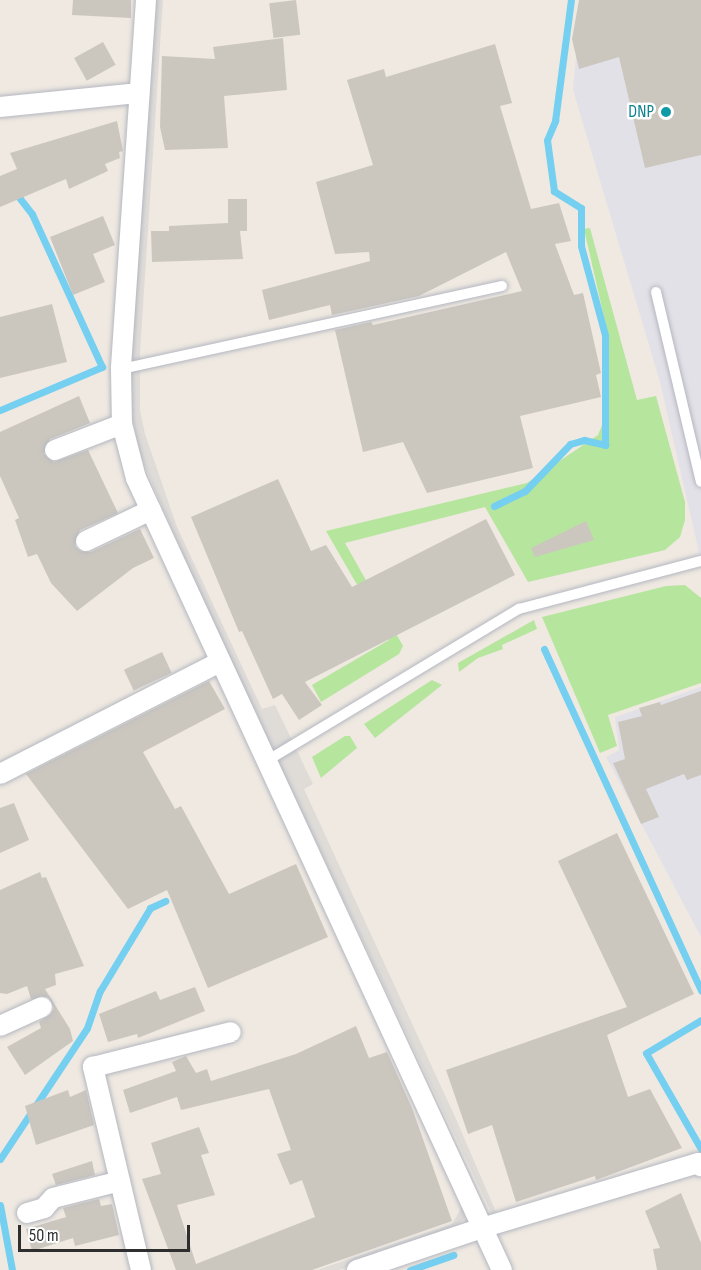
<!DOCTYPE html>
<html>
<head>
<meta charset="utf-8">
<style>
	body { margin:0 }
	#map { position:relative; width:701px; height:1270px; overflow:hidden; background:#efe9e1; font-family:"Sofia Sans Condensed",sans-serif }
	div>[style] { position:absolute }
	.industrial>* { inset:0; background:#e3e1e8 }
	.green>* { inset:0; background:#b6e59e }
	.plaza>* { inset:0; background:#dfdcd8 }
	.stream>* { height:7px; margin:-3.5px; padding:0 3.5px; transform-origin:3.5px; border-radius:3.5px; background:#75cff0 }
	.building>* { inset:0; background:#cbc7bf; transform-origin:0 0 }
	.roads { filter:drop-shadow(0 0 2px #b4b7c1) drop-shadow(0 0 2px #b4b7c1) }
	.lane>* { height:10px; margin:-5px; padding:0 5px; transform-origin:5px; border-radius:5px; background:#fff }
	.street>* { height:20px; margin:-10px; padding:0 10px; transform-origin:10px; border-radius:10px; background:#fff }
	.dots>* { width:16px; height:16px; translate:-50% -50%; box-sizing:border-box; border:3px solid #fff; border-radius:50% }
	span { translate:-50% -50%; white-space:nowrap; text-align:center; line-height:1.15; -webkit-text-stroke:5px #fff; paint-order:stroke }
	.culture-label { font-size:18px; color:#0d838f }
	.right { translate:-100% -50%; text-align:right }
	.scale { position:absolute; left:18px; top:1225px; width:172px; height:27px; box-sizing:border-box; border:3px solid #2e2e2e; border-top:0; padding-left:8px; font-size:18px; line-height:21px; white-space:nowrap; color:#2e2e2e; -webkit-text-stroke:4px #fff; paint-order:stroke }
</style>
</head>
<body>
<div id="map">
	<div class="industrial">
		<div style="clip-path:polygon(581px 0,701px 0,701px 561px,660px 382px,573px 90px)"></div>
		<div style="clip-path:polygon(701px 687px,701px 937px,606px 757px,619px 750px,615px 717px)"></div>
	</div>
	<div class="green">
		<div style="clip-path:polygon(590px 228px,637px 400px,656px 396px,685px 502px,685px 520px,680px 537px,665px 550px,528px 582px,485px 507px,345px 543px,403px 646px,399px 654px,321px 702px,312px 685px,389px 640px,326px 531px,527px 483px,598px 435px,607px 413px,609px 339px,584px 229px)"></div>
		<div style="clip-path:polygon(685px 585px,701px 598px,701px 683px,608px 715px,617px 746px,600px 753px,542px 617px,666px 586px)"></div>
		<div style="clip-path:polygon(534px 620px,537px 629px,502px 645px,503px 649px,478px 658px,459px 672px,458px 663px)"></div>
		<div style="clip-path:polygon(432px 680px,442px 685px,375px 738px,364px 724px)"></div>
		<div style="clip-path:polygon(345px 736px,350px 736px,357px 748px,321px 778px,312px 757px)"></div>
	</div>
	<div class="plaza">
		<div style="clip-path:polygon(154px 0,163px 0,140px 353px,140px 410px,145px 434px,177px 527px,262px 709px,275px 705px,313px 784px,304px 789px,456px 1119px,496px 1212px,492px 1214px,214px 626px,140px 455px,132px 417px,131px 367px)"></div>
		<div style="clip-path:polygon(463px 1205px,465px 1218px,448px 1233px,339px 1270px,317px 1270px,452px 1224px)"></div>
	</div>
	<div class="stream">
		<div style="left:0;top:410px;width:111px;rotate:-22.9deg"></div>
		<div style="left:102px;top:367px;width:168px;rotate:-114.6deg"></div>
		<div style="left:32px;top:214px;width:28px;rotate:-128deg"></div>
		<div style="left:494px;top:506px;width:34px;rotate:-26deg"></div>
		<div style="left:525px;top:491px;width:65px;rotate:-46.2deg"></div>
		<div style="left:570px;top:444px;width:15px;rotate:-16deg"></div>
		<div style="left:584px;top:440px;width:22px;rotate:13deg"></div>
		<div style="left:605px;top:445px;width:110px;rotate:-90deg"></div>
		<div style="left:605px;top:335px;width:92px;rotate:-105.1deg"></div>
		<div style="left:581px;top:246px;width:38px;rotate:-90deg"></div>
		<div style="left:581px;top:208px;width:32px;rotate:-148deg"></div>
		<div style="left:554px;top:191px;width:51px;rotate:-97.8deg"></div>
		<div style="left:547px;top:140px;width:21px;rotate:-67deg"></div>
		<div style="left:555px;top:121px;width:122px;rotate:-82.5deg"></div>
		<div style="left:544px;top:649px;width:376px;rotate:65.3deg"></div>
		<div style="left:701px;top:1020px;width:64px;rotate:149deg"></div>
		<div style="left:646px;top:1053px;width:111px;rotate:60.2deg"></div>
		<div style="left:0;top:1159px;width:157px;rotate:-56.4deg"></div>
		<div style="left:87px;top:1028px;width:39px;rotate:-71deg"></div>
		<div style="left:100px;top:991px;width:97px;rotate:-58.9deg"></div>
		<div style="left:150px;top:908px;width:17px;rotate:-25deg"></div>
		<div style="left:0;top:1205px;width:66px;rotate:79.5deg"></div>
		<div style="left:410px;top:1270px;width:46px;rotate:-19.2deg"></div>
	</div>
	<div class="building">
		<div style="clip-path:polygon(73px 0,131px 0,131px 18px,72px 15px)"></div>
		<div style="left:296px;top:0;width:35px;height:27px;rotate:83deg"></div>
		<div style="clip-path:polygon(579px 0,701px 0,701px 155px,645px 168px,619px 57px,579px 69px,572px 39px)"></div>
		<div style="clip-path:polygon(283px 38px,287px 90px,224px 96px,228px 148px,165px 150px,160px 127px,162px 56px,215px 59px,213px 47px)"></div>
		<div style="left:103px;top:42px;width:26px;height:33px;rotate:61deg"></div>
		<div style="clip-path:polygon(495px 44px,512px 103px,500px 106px,531px 209px,559px 203px,571px 241px,555px 244px,574px 295px,583px 293px,601px 373px,596px 375px,601px 397px,520px 416px,533px 468px,427px 493px,403px 442px,363px 452px,335px 330px,371px 322px,373px 325px,522px 291px,506px 252px,419px 296px,332px 315px,330px 305px,269px 320px,262px 290px,370px 261px,369px 252px,335px 254px,316px 182px,373px 165px,347px 80px,384px 69px,386px 77px)"></div>
		<div style="clip-path:polygon(117px 121px,123px 151px,119px 152px,120px 158px,105px 164px,108px 171px,69px 189px,66px 179px,0 207px,0 176px,17px 169px,10px 153px)"></div>
		<div style="clip-path:polygon(228px 199px,247px 199px,247px 231px,240px 231px,243px 259px,152px 262px,151px 231px,169px 231px,169px 226px,228px 223px)"></div>
		<div style="clip-path:polygon(103px 216px,115px 245px,93px 254px,105px 282px,73px 295px,50px 237px)"></div>
		<div style="clip-path:polygon(52px 304px,67px 362px,0 378px,0 317px)"></div>
		<div style="clip-path:polygon(79px 396px,90px 423px,50px 439px,44px 454px,54px 462px,88px 450px,118px 513px,80px 530px,75px 546px,80px 551px,91px 552px,140px 529px,154px 558px,133px 568px,77px 611px,51px 583px,37px 554px,28px 557px,15px 520px,19px 518px,0 476px,0 432px)"></div>
		<div style="clip-path:polygon(278px 479px,311px 551px,326px 545px,352px 587px,486px 519px,515px 575px,305px 682px,322px 705px,299px 720px,282px 694px,273px 699px,242px 631px,239px 632px,191px 517px)"></div>
		<div style="clip-path:polygon(586px 521px,594px 540px,535px 557px,531px 548px)"></div>
		<div style="left:162px;top:652px;width:23px;height:42px;rotate:65deg"></div>
		<div style="clip-path:polygon(209px 681px,225px 709px,143px 752px,175px 809px,181px 806px,229px 894px,296px 864px,328px 937px,208px 988px,167px 890px,128px 909px,26px 774px)"></div>
		<div style="clip-path:polygon(701px 691px,701px 775px,687px 780px,684px 774px,646px 789px,659px 817px,641px 824px,613px 763px,625px 759px,618px 722px,642px 716px,639px 708px,660px 702px,661px 705px)"></div>
		<div style="clip-path:polygon(14px 803px,29px 840px,0 853px,0 808px)"></div>
		<div style="clip-path:polygon(617px 833px,694px 994px,607px 1035px,628px 1097px,650px 1089px,682px 1148px,596px 1180px,595px 1176px,516px 1202px,492px 1125px,468px 1134px,446px 1070px,627px 1007px,558px 861px)"></div>
		<div style="clip-path:polygon(40px 872px,42px 878px,46px 877px,84px 966px,55px 974px,56px 985px,45px 989px,70px 1029px,73px 1041px,25px 1075px,7px 1047px,41px 1028px,39px 1022px,51px 1014px,54px 1008px,48px 997px,31px 999px,27px 986px,7px 994px,0 993px,0 890px)"></div>
		<div style="clip-path:polygon(195px 987px,205px 1011px,138px 1038px,137px 1034px,108px 1042px,99px 1014px,156px 991px,160px 1000px)"></div>
		<div style="clip-path:polygon(356px 1026px,369px 1058px,387px 1052px,412px 1108px,452px 1221px,312px 1270px,176px 1270px,142px 1179px,161px 1174px,151px 1143px,199px 1127px,209px 1153px,201px 1155px,215px 1195px,177px 1205px,196px 1264px,315px 1217px,302px 1180px,290px 1185px,277px 1154px,291px 1150px,269px 1089px,181px 1110px,177px 1097px,130px 1113px,123px 1090px,176px 1071px,172px 1062px,186px 1056px,196px 1073px,207px 1069px,211px 1081px,296px 1054px)"></div>
		<div style="clip-path:polygon(68px 1090px,70px 1097px,86px 1090px,94px 1125px,36px 1145px,25px 1106px)"></div>
		<div style="clip-path:polygon(92px 1161px,95px 1175px,56px 1185px,52px 1174px)"></div>
		<div style="clip-path:polygon(681px 1193px,701px 1243px,701px 1270px,657px 1270px,653px 1249px,660px 1248px,645px 1211px)"></div>
		<div style="clip-path:polygon(99px 1199px,101px 1206px,112px 1204px,119px 1235px,75px 1246px,73px 1238px,32px 1251px,26px 1229px,66px 1217px,63px 1208px)"></div>
	</div>
	<div class="roads">
		<div class="lane">
			<div style="left:656px;top:292px;width:195px;rotate:76.7deg"></div>
			<div style="left:121px;top:369px;width:390px;rotate:-12.3deg"></div>
			<div style="left:265px;top:762px;width:297px;rotate:-31.1deg"></div>
			<div style="left:519px;top:609px;width:188px;rotate:-14.8deg"></div>
		</div>
		<div class="street">
			<div style="left:146px;top:0;width:370px;rotate:93.9deg"></div>
			<div style="left:121px;top:369px;width:55px;rotate:89deg"></div>
			<div style="left:122px;top:424px;width:56px;rotate:75.5deg"></div>
			<div style="left:136px;top:478px;width:872px;rotate:65.2deg"></div>
			<div style="left:0;top:107px;width:140px;rotate:-5.8deg"></div>
			<div style="left:55px;top:450px;width:72px;rotate:-21.2deg"></div>
			<div style="left:86px;top:541px;width:72px;rotate:-25.5deg"></div>
			<div style="left:0;top:774px;width:245px;rotate:-27deg"></div>
			<div style="left:0;top:1026px;width:46px;rotate:-24.3deg"></div>
			<div style="left:27px;top:1213px;width:18px;rotate:-16deg"></div>
			<div style="left:44px;top:1208px;width:13px;rotate:-48deg"></div>
			<div style="left:53px;top:1198px;width:69px;rotate:-14.2deg"></div>
			<div style="left:141px;top:1270px;width:209px;rotate:-103.3deg"></div>
			<div style="left:93px;top:1067px;width:142px;rotate:-14.2deg"></div>
			<div style="left:357px;top:1270px;width:135px;rotate:-18.6deg"></div>
			<div style="left:485px;top:1227px;width:223px;rotate:-16.7deg"></div>
			<div style="left:699px;top:1163px;width:4px;rotate:56deg"></div>
		</div>
	</div>
	<div class="dots">
		<div style="left:666px;top:112px;background:#0f9aa8"></div>
	</div>
	<div class="culture-label">
		<span class="right" style="left:654px;top:112px">DNP</span>
	</div>
	<div class="scale">50 m</div>
</div>
</body>
</html>
